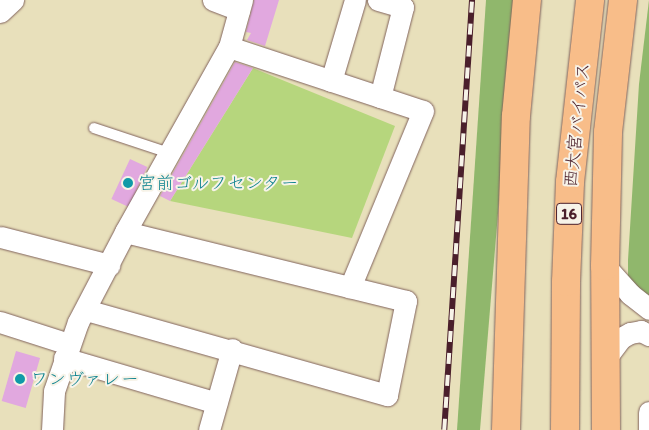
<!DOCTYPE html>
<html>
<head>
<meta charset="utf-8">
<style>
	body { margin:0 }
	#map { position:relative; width:649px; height:430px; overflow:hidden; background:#e8e0bb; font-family:Itim,"Klee One",sans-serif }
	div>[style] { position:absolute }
	.green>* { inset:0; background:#b6d67d }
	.forest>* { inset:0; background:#90b76c }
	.building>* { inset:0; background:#e1a8df; transform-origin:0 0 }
	.roads { filter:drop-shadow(0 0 1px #81635d) drop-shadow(0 0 1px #81635d) }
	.lane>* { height:10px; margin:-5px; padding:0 5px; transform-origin:5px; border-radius:5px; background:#fff }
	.street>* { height:21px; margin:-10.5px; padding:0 10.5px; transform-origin:10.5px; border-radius:10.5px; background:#fff }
	.highway>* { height:28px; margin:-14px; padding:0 14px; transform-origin:14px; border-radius:14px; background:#f8bd89 }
	.rail>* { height:5.5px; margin-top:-2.75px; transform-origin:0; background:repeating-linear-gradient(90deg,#f7f3e8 0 11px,#4a1f2b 0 22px); box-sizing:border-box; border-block:1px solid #4a1f2b }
	.dots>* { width:14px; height:14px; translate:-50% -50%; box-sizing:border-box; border:2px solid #f7f3e8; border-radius:50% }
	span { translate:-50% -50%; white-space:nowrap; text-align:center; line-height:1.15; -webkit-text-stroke:4px #f7f3e8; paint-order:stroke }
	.shield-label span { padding:1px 4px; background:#f7f3e8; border:1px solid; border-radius:4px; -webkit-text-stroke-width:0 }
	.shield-label { font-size:16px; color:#4a1f2b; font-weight:700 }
	.street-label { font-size:18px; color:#4a1f2b }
	.culture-label { font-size:18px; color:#0d838f }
	.left { translate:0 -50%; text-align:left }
</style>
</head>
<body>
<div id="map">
	<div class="green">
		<div style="clip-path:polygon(253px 68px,395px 126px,352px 238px,170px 201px)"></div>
	</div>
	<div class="forest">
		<div style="clip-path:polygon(486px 0,515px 0,515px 8px,480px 430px,457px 430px)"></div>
		<div style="clip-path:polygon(649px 0,649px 296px,628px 283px,628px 260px,639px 84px)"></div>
	</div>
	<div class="building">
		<div style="clip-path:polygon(254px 0,279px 0,265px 46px,247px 40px,251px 33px,246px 32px)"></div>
		<div style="clip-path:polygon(235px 62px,253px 68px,170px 201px,160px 196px)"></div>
		<div style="left:130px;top:159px;width:19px;height:44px;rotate:25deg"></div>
		<div style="left:16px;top:351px;width:25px;height:52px;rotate:16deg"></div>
	</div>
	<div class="roads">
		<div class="lane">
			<div style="left:94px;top:128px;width:79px;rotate:18.4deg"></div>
		</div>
		<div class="street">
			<div style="left:213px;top:0;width:28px;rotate:21deg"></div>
			<div style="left:378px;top:0;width:26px;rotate:16deg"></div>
			<div style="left:403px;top:7px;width:93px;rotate:104.3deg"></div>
			<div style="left:0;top:12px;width:18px;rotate:-43deg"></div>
			<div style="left:229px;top:47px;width:204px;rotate:18.3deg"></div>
			<div style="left:423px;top:111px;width:191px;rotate:112.5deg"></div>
			<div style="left:331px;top:81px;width:84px;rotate:-73.5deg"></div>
			<div style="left:1px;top:237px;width:112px;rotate:14.5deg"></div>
			<div style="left:605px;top:266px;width:38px;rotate:48deg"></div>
			<div style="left:630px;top:294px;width:24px;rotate:38deg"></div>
			<div style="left:86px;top:310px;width:313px;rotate:15.8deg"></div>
			<div style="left:387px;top:395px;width:96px;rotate:-78.6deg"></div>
			<div style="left:406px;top:301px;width:289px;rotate:-166.2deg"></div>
			<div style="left:0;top:322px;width:72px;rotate:17.7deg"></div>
			<div style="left:64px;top:358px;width:159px;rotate:16.4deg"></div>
			<div style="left:606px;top:358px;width:25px;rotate:-53deg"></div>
			<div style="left:621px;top:338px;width:10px;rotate:-29deg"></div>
			<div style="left:630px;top:333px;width:11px;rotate:-10deg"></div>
			<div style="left:641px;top:331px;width:9px;rotate:27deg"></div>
			<div style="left:52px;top:430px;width:39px;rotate:-87deg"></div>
			<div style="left:54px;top:391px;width:73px;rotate:-70.8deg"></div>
			<div style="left:78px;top:322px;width:102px;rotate:-62.4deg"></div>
			<div style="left:125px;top:232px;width:212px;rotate:-60.7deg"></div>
			<div style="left:229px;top:47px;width:49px;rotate:-74.5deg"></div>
			<div style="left:209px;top:430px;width:84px;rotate:-74.1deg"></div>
			<div style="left:649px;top:430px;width:18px;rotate:-90deg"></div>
		</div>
		<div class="highway">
			<div style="left:506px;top:430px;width:314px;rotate:-88.2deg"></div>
			<div style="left:516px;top:116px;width:117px;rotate:-84.6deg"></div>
			<div style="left:565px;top:430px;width:148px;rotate:-89.6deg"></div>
			<div style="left:566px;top:282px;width:100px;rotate:-87.7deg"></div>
			<div style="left:570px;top:182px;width:183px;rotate:-83.7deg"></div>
			<div style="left:606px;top:430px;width:164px;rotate:-90.3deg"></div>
			<div style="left:605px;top:266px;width:134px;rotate:-88.7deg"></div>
			<div style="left:608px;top:132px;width:133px;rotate:-83.5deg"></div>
		</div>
	</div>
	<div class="rail">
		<div style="left:444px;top:430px;width:431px;rotate:-86.3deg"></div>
	</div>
	<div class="dots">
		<div style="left:128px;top:183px;background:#0f9aa8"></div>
		<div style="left:20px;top:379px;background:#0f9aa8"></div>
	</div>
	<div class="shield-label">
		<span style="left:569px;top:214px">16</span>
	</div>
	<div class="street-label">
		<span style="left:577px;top:125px;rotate:-84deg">西大宮バイパス</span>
	</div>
	<div class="culture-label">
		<span class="left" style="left:138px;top:183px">宮前ゴルフセンター</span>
		<span class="left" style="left:30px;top:379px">ワンヴァレー</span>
	</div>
</div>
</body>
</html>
